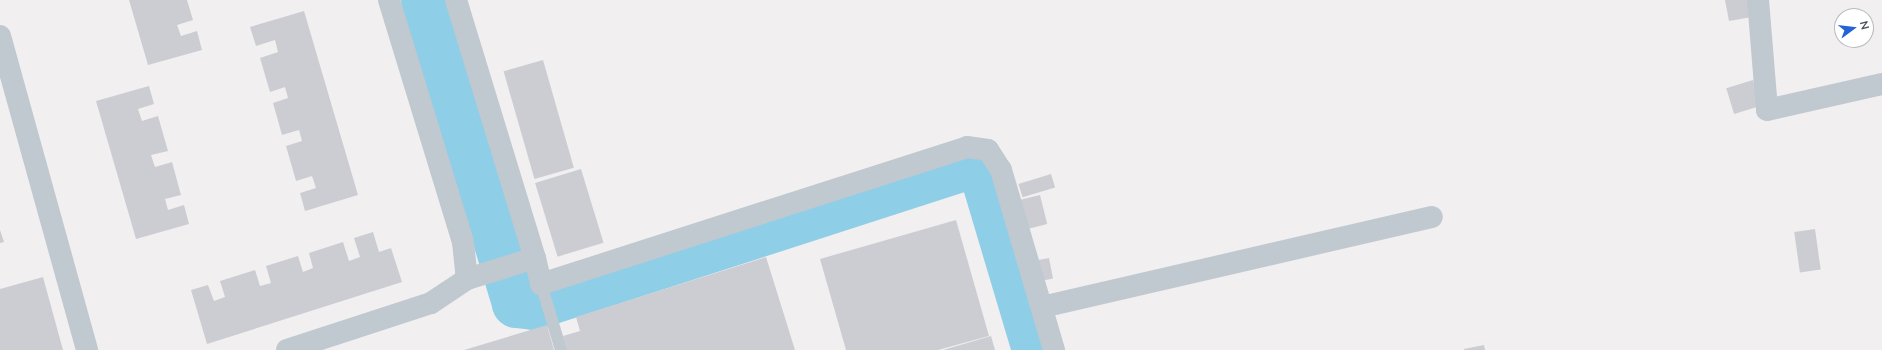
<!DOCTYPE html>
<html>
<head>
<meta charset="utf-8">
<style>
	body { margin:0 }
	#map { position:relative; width:1882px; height:350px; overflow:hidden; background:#f1efef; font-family:Mulish,sans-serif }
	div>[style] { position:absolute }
	.river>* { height:48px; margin:-24px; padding:0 24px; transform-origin:24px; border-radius:24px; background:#8fcee7 }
	.building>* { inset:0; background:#cccdd3; transform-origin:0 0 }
	.lane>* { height:12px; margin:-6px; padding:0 6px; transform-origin:6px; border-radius:6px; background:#c0c8d0 }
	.street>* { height:22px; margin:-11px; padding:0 11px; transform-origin:11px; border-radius:11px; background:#c0c8d0 }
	span { translate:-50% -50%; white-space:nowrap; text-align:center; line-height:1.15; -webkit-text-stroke:3px #fff; paint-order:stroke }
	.north { position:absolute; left:1834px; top:8px; width:40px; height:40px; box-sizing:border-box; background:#fff; border:1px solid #b6b9bd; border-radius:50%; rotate:75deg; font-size:11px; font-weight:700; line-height:16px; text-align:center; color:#48505b }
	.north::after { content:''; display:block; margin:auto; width:14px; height:18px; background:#2363d7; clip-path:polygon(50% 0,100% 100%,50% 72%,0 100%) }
</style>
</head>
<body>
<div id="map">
	<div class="river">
		<div style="left:425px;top:0;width:317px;rotate:73.3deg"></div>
		<div style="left:516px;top:304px;width:18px;rotate:6deg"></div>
		<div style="left:534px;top:306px;width:458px;rotate:-17.9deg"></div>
		<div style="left:970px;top:165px;width:15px;rotate:28deg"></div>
		<div style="left:983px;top:172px;width:186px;rotate:73.4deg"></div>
	</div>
	<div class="building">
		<div style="clip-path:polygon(129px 0,187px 0,193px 20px,177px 25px,181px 36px,197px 31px,202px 50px,148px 65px)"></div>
		<div style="clip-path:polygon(1725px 0,1749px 0,1752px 17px,1729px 21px)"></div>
		<div style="clip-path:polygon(304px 11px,358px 195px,305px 211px,300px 193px,316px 188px,312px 176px,296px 181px,286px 146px,302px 141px,299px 130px,282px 135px,273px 103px,288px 98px,285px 87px,270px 92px,260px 58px,278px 52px,275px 40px,256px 46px,250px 27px)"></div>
		<div style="left:543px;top:60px;width:112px;height:41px;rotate:74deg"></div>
		<div style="left:1753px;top:80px;width:27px;height:28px;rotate:73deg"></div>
		<div style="clip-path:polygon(149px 86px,154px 104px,138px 109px,142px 121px,158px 116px,168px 151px,151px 155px,155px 167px,172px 162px,181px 195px,165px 199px,168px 210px,184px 205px,189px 224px,136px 239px,96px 101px)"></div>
		<div style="left:581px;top:169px;width:77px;height:48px;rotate:73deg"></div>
		<div style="left:1051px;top:174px;width:14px;height:34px;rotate:73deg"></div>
		<div style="left:1040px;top:195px;width:30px;height:21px;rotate:76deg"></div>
		<div style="clip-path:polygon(956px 220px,989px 336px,938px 350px,846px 350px,820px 259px)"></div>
		<div style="left:1815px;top:229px;width:41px;height:21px;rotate:82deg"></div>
		<div style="clip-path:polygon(0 230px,4px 242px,0 243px)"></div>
		<div style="clip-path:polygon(373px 232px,379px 252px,391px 248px,402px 282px,207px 344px,191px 290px,208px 285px,214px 301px,225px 297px,220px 281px,255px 270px,260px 286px,271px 283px,266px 266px,298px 256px,303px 272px,313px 268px,309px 253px,343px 242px,349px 261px,360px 257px,354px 238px)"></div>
		<div style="clip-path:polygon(766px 257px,795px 350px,567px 350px,563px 336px,580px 331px,576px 317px)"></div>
		<div style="left:1049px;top:258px;width:21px;height:11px;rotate:79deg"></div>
		<div style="clip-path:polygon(43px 277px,63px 350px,0 350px,0 289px)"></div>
		<div style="clip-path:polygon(547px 325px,554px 350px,464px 350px)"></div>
		<div style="clip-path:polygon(991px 336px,995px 350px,943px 350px)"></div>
		<div style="clip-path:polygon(1484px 345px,1485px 350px,1464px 350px,1464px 349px)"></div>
	</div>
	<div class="lane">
		<div style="left:541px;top:284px;width:69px;rotate:73.1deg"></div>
	</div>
	<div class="street">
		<div style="left:389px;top:0;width:253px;rotate:73deg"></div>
		<div style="left:463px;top:242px;width:37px;rotate:84deg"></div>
		<div style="left:456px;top:0;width:270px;rotate:73deg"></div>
		<div style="left:1758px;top:0;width:110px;rotate:85.3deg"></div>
		<div style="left:1767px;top:110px;width:118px;rotate:-12.7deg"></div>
		<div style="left:0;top:36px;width:326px;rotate:74.5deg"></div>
		<div style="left:1042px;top:307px;width:400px;rotate:-13deg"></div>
		<div style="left:287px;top:350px;width:151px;rotate:-18.1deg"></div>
		<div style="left:431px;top:303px;width:43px;rotate:-33.7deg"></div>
		<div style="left:467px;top:279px;width:71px;rotate:-17.2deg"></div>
		<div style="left:535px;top:258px;width:27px;rotate:77deg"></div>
		<div style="left:541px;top:284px;width:447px;rotate:-17.8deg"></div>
		<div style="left:967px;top:147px;width:21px;rotate:8deg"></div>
		<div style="left:988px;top:150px;width:24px;rotate:57deg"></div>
		<div style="left:1001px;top:170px;width:188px;rotate:73.6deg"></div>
	</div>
	<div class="north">N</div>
</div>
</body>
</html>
